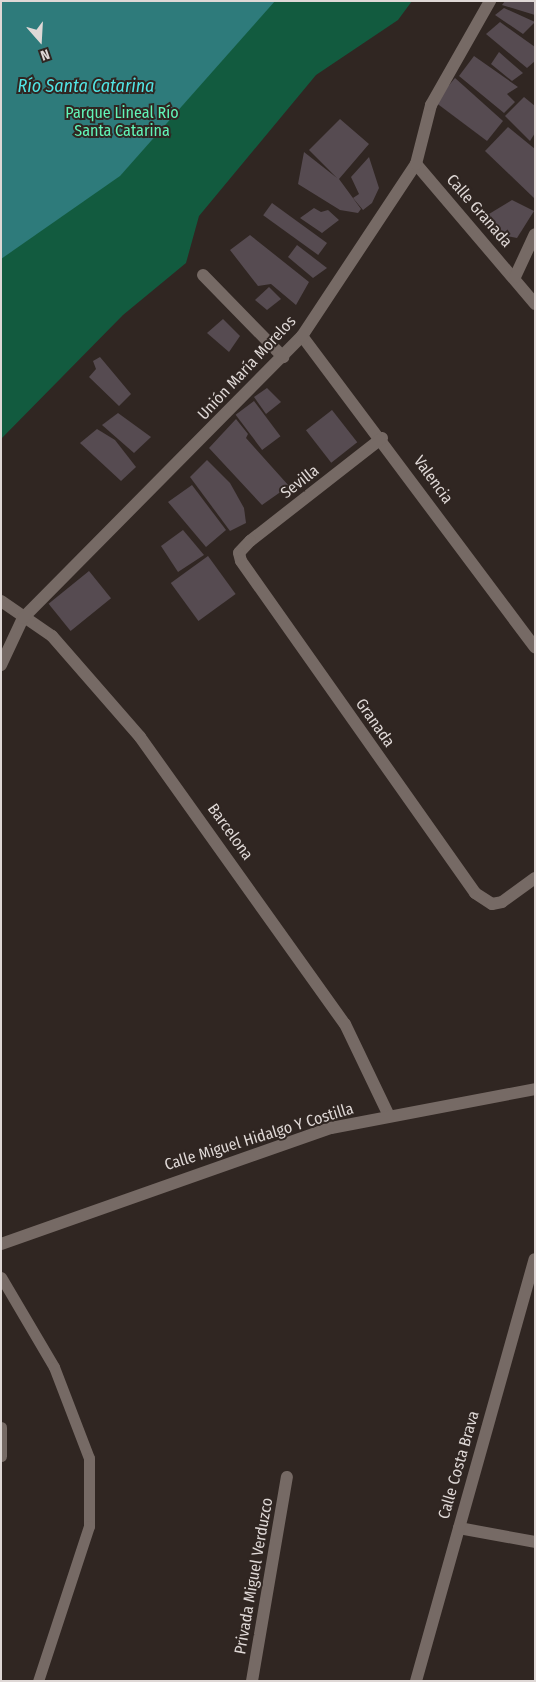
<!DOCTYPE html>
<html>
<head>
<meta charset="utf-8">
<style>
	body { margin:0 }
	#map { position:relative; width:536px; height:1682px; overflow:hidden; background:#302622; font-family:"Fira Sans Condensed",sans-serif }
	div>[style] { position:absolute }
	.green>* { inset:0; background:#125b3f }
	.water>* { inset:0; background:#2e7b7b }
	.building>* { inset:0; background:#564b51; transform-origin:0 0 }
	.service>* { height:11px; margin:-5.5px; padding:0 5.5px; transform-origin:5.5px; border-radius:5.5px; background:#766a65 }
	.minor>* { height:12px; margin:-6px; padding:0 6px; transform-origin:6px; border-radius:6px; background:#766a65 }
	.tertiary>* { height:12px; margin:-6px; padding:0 6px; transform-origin:6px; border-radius:6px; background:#766a65 }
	span { translate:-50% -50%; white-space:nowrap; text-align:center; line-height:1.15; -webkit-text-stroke:4px #302622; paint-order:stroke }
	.park-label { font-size:16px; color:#61f4b7 }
	.street-label { font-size:16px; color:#dfd8d6 }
	.water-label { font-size:18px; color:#51e5e5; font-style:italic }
	.frame { position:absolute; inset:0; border:2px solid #dfd8d6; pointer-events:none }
	.north { position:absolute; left:15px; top:15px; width:50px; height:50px; -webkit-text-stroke:4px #302622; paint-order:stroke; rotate:161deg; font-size:14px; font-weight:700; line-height:20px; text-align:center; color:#dfd8d6 }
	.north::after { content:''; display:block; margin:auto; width:18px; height:22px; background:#dfd8d6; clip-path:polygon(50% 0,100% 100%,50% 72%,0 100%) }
</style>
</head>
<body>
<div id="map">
	<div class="green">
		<div style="clip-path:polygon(1px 1px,412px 1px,398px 20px,316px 75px,199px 216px,186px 263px,123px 315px,1px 439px)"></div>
	</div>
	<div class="water">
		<div style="clip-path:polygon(1px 1px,275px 1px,120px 176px,1px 259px)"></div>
	</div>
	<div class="building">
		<div style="clip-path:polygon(505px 1px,535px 1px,535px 15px,502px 5px)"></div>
		<div style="clip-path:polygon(504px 8px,535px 22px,523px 34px,495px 15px)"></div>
		<div style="clip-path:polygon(500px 22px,535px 47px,535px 61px,527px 68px,486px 34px)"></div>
		<div style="clip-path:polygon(499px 52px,523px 73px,512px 81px,491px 64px)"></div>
		<div style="clip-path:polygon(474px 56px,518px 87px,507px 94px,515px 102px,504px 113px,459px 76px)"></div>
		<div style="clip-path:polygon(455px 78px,503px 121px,487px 141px,435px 102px)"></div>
		<div style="clip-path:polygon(524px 97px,535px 106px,535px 133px,530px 141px,505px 116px)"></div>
		<div style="clip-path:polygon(340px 119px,369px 144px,339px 179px,361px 209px,358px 213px,340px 210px,298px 184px,304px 152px,337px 178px,309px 150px)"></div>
		<div style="clip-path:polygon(508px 127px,535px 149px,534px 198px,485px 151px)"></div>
		<div style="clip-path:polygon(369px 157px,379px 188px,372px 203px,363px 210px,353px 198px,359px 194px,351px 177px)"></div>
		<div style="clip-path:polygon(512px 200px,534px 211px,517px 238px,495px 234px,489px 214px)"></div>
		<div style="left:272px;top:203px;width:68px;height:15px;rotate:36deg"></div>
		<div style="clip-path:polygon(314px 208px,321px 212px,328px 210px,339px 220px,322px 233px,300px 218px)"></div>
		<div style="clip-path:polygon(250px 235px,309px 282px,296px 305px,271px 284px,258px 286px,230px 250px)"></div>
		<div style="clip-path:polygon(297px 245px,327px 268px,313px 278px,288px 257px)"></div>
		<div style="clip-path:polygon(269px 287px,281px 299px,267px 310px,255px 300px)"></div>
		<div style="clip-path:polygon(223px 319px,240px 336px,229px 352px,207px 333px)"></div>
		<div style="clip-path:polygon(100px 357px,131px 394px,119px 406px,89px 377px,96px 369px,93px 361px)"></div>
		<div style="clip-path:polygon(267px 388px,281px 402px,266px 414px,254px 397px)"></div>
		<div style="left:254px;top:401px;width:44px;height:23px;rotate:53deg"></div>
		<div style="left:332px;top:410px;width:41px;height:33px;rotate:52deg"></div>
		<div style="clip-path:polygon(118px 413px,151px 437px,134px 453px,102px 425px)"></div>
		<div style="clip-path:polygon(236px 419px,248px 434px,246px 438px,289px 486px,262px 505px,209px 448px)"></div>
		<div style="clip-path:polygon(97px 429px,115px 440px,136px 467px,121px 481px,80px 443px)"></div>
		<div style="clip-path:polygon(207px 460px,230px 483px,244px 508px,246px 523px,230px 531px,190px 477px)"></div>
		<div style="clip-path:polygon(192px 485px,226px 530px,206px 547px,168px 502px)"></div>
		<div style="clip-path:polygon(183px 530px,204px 555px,178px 572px,161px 546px)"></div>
		<div style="left:208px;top:556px;width:47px;height:46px;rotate:54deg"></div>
		<div style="left:89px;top:571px;width:35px;height:52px;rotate:51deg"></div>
	</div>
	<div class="service">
		<div style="left:1px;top:1277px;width:104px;rotate:59.5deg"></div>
		<div style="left:54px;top:1367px;width:97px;rotate:69deg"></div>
		<div style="left:89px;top:1458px;width:68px;rotate:90deg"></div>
		<div style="left:89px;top:1526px;width:163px;rotate:108.2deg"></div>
		<div style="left:1px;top:1427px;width:29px;rotate:90deg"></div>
	</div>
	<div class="minor">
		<div style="left:416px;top:164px;width:184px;rotate:49.6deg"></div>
		<div style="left:203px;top:275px;width:115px;rotate:45.7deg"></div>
		<div style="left:515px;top:277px;width:47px;rotate:-65.1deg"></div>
		<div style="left:302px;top:336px;width:389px;rotate:53.2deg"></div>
		<div style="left:382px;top:438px;width:167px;rotate:142deg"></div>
		<div style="left:250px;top:541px;width:16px;rotate:133deg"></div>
		<div style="left:239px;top:553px;width:8px;rotate:76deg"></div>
		<div style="left:241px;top:561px;width:406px;rotate:54.8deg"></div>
		<div style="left:475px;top:893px;width:20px;rotate:33deg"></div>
		<div style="left:492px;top:904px;width:10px;rotate:-11deg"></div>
		<div style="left:502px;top:902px;width:41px;rotate:-36deg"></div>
		<div style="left:1px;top:601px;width:62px;rotate:34.5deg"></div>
		<div style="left:52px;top:636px;width:134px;rotate:48.9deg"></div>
		<div style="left:140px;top:737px;width:353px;rotate:54.5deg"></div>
		<div style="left:345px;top:1024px;width:102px;rotate:64.4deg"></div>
		<div style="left:1px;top:665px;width:52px;rotate:-64.9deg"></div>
		<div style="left:23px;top:618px;width:397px;rotate:-45.3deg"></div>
		<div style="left:302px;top:336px;width:206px;rotate:-56.5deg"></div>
		<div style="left:416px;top:164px;width:61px;rotate:-75.7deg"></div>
		<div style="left:431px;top:105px;width:120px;rotate:-60.4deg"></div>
		<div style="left:459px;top:1528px;width:77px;rotate:10.4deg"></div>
		<div style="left:252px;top:1681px;width:207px;rotate:-80.3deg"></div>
		<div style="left:416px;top:1681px;width:438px;rotate:-74.3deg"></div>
	</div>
	<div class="tertiary">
		<div style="left:1px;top:1244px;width:350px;rotate:-19.4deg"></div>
		<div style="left:331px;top:1128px;width:208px;rotate:-10.8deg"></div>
	</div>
	<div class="park-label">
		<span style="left:122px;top:122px">Parque Lineal Río<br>Santa Catarina</span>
	</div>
	<div class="street-label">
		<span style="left:479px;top:211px;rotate:49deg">Calle Granada</span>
		<span style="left:247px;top:368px;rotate:-47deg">Unión María Morelos</span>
		<span style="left:433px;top:480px;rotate:54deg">Valencia</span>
		<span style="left:300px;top:482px;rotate:-38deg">Sevilla</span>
		<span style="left:375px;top:723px;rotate:55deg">Granada</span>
		<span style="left:230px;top:832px;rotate:54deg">Barcelona</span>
		<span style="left:259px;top:1137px;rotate:-17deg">Calle Miguel Hidalgo Y Costilla</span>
		<span style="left:459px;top:1465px;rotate:-74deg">Calle Costa Brava</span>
		<span style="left:254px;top:1576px;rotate:-80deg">Privada Miguel Verduzco</span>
	</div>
	<div class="water-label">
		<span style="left:86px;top:86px">Río Santa Catarina</span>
	</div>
	<div class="frame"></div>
	<div class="north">N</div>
</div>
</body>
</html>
